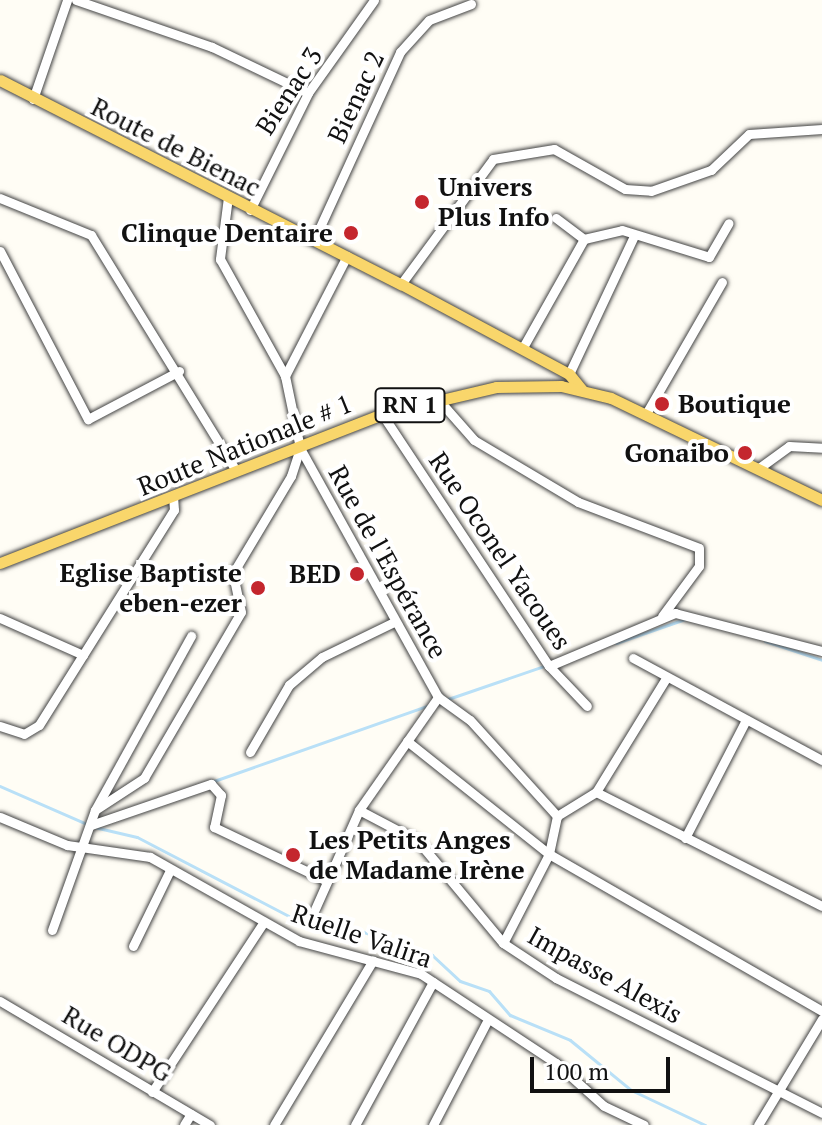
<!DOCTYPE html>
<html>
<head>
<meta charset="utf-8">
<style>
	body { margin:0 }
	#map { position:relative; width:822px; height:1125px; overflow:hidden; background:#fffdf5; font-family:"PT Serif",serif }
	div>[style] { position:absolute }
	.stream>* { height:3px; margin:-1.5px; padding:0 1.5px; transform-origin:1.5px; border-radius:1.5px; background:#b9e0f7 }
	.roads { filter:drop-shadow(0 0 2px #444) drop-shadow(0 0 2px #444) }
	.minor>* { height:9px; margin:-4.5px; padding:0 4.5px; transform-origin:4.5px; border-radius:4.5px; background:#fff }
	.major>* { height:11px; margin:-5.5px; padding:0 5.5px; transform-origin:5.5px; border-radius:5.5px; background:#f9d66b }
	.dots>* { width:22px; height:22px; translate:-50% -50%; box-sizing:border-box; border:4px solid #fff; border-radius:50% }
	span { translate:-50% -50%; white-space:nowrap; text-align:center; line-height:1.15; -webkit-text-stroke:8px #fff; paint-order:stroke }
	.shield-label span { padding:2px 6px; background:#fff; border:2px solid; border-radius:6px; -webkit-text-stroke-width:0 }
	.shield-label { font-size:24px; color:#111; font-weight:700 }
	.street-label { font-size:26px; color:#111 }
	.poi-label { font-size:26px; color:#111; font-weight:700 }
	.left { translate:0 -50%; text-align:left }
	.right { translate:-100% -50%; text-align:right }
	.scale { position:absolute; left:530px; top:1057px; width:140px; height:36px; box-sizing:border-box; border:4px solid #111; border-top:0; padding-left:10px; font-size:24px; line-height:28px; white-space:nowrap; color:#111; -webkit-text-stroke:6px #fff; paint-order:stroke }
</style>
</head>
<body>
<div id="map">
	<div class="stream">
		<div style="left:765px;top:641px;width:60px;rotate:18.4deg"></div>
		<div style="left:616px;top:643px;width:73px;rotate:-19.2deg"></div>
		<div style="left:445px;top:700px;width:105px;rotate:-19deg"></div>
		<div style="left:211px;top:782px;width:229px;rotate:-19.4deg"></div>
		<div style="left:0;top:786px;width:95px;rotate:23.6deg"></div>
		<div style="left:94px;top:827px;width:44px;rotate:13.1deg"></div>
		<div style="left:137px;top:837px;width:184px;rotate:27.5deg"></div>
		<div style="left:300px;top:922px;width:46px;rotate:5deg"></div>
		<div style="left:346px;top:926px;width:91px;rotate:18.6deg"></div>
		<div style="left:432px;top:955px;width:38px;rotate:43deg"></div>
		<div style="left:460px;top:981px;width:31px;rotate:19deg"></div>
		<div style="left:489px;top:991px;width:32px;rotate:49deg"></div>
		<div style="left:510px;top:1015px;width:65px;rotate:22.6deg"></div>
		<div style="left:570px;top:1040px;width:79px;rotate:39.3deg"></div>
		<div style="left:631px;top:1090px;width:82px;rotate:25.3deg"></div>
	</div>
	<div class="roads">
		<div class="minor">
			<div style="left:76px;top:0;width:144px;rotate:19.1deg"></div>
			<div style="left:212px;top:47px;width:106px;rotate:25.6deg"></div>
			<div style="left:33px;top:99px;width:105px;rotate:-71deg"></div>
			<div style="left:228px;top:197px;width:63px;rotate:97.4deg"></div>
			<div style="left:220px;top:259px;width:134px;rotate:60.9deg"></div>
			<div style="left:285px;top:376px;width:74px;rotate:78.2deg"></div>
			<div style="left:300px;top:448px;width:285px;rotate:61deg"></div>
			<div style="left:438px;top:697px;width:39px;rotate:36deg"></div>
			<div style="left:470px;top:720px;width:130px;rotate:47.8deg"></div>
			<div style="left:557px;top:816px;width:39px;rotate:102deg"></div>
			<div style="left:549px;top:854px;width:100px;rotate:117.3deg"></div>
			<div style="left:0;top:198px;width:98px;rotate:22.1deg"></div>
			<div style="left:91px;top:235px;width:277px;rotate:58.4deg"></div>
			<div style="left:250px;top:210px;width:131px;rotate:-63.6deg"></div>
			<div style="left:308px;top:93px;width:114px;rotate:-54.6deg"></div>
			<div style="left:556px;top:218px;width:35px;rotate:37deg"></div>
			<div style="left:584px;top:239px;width:39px;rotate:-13deg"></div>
			<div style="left:622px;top:230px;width:91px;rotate:17.2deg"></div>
			<div style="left:709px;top:257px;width:39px;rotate:-60deg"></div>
			<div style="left:314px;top:240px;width:207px;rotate:-65.4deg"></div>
			<div style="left:400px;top:52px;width:43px;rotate:-47.8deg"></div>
			<div style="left:429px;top:20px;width:45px;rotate:-20.9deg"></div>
			<div style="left:0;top:251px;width:190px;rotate:62.4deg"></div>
			<div style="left:88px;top:419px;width:103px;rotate:-27.8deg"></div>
			<div style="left:401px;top:284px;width:155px;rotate:-53.6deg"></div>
			<div style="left:493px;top:159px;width:62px;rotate:-9.3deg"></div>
			<div style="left:554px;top:149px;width:81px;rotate:29.4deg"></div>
			<div style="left:625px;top:189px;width:26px;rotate:4deg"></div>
			<div style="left:651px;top:191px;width:64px;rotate:-19.3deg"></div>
			<div style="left:711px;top:170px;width:52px;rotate:-43.5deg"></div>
			<div style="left:749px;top:134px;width:73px;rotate:-3.9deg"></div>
			<div style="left:522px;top:349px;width:126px;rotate:-60.6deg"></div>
			<div style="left:569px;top:374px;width:153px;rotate:-64.8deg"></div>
			<div style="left:285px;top:376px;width:135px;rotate:-62.7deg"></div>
			<div style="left:437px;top:398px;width:56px;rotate:48.6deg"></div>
			<div style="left:474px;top:440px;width:121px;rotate:30.8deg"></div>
			<div style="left:578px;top:502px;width:129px;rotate:20.8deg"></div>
			<div style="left:699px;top:548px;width:18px;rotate:90deg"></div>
			<div style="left:699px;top:566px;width:62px;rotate:126.5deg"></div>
			<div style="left:647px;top:412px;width:150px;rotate:-60deg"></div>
			<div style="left:382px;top:414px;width:302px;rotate:56.5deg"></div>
			<div style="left:549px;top:666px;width:55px;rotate:46.5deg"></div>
			<div style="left:759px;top:468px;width:37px;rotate:-36deg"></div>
			<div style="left:789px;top:446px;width:33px;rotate:3deg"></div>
			<div style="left:0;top:618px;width:91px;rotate:24deg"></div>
			<div style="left:633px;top:658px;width:215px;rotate:28.4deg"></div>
			<div style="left:549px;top:666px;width:137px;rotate:-22.8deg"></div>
			<div style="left:675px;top:613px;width:152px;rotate:14.5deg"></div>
			<div style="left:0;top:726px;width:25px;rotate:18deg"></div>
			<div style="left:24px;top:734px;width:17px;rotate:-31deg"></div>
			<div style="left:39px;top:725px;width:254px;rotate:-57.9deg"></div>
			<div style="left:174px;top:510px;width:13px;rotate:-94deg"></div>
			<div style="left:407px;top:741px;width:181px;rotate:38.5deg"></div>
			<div style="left:549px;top:854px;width:315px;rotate:29.9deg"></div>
			<div style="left:250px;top:752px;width:78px;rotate:-59.8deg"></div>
			<div style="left:289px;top:685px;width:43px;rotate:-40.3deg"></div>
			<div style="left:322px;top:657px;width:80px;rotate:-25.9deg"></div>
			<div style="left:596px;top:792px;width:253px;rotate:26.8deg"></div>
			<div style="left:95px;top:810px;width:59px;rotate:-33.1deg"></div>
			<div style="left:144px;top:778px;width:192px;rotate:-59.7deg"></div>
			<div style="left:241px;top:612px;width:40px;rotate:-102deg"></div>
			<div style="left:233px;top:573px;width:113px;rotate:-59.1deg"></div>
			<div style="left:291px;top:476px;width:29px;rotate:-72deg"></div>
			<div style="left:359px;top:810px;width:67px;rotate:27.7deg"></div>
			<div style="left:418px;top:841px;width:133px;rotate:50.2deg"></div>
			<div style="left:503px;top:943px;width:64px;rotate:33.4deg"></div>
			<div style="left:556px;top:978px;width:298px;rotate:26.9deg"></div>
			<div style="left:557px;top:816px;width:46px;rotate:-31.6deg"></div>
			<div style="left:596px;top:792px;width:134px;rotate:-58.4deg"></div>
			<div style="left:0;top:817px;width:73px;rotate:22.7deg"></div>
			<div style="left:67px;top:845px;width:84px;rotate:8.2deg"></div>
			<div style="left:150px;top:857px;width:171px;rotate:29.4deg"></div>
			<div style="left:299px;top:941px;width:126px;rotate:15.1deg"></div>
			<div style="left:421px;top:974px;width:162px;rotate:33.4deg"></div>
			<div style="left:556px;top:1063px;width:64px;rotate:41.9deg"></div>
			<div style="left:604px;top:1106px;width:44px;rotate:25.4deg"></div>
			<div style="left:91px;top:825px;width:127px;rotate:-18.9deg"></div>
			<div style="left:211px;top:784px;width:15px;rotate:48deg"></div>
			<div style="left:221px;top:795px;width:33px;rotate:102deg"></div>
			<div style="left:214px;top:827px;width:121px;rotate:25.5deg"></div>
			<div style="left:685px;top:838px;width:133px;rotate:-62.7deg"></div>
			<div style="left:315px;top:909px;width:108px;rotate:-66deg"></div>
			<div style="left:359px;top:810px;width:138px;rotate:-55deg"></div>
			<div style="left:52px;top:930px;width:127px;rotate:-70.3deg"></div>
			<div style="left:95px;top:810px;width:199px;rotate:-61.1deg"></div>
			<div style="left:133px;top:946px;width:85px;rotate:-64deg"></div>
			<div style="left:0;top:1001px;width:244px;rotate:30.6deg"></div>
			<div style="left:152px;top:1092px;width:202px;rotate:-56.7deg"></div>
			<div style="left:184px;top:1125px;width:13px;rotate:-58deg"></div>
			<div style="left:274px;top:1125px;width:192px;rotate:-59deg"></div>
			<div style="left:355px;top:1125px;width:163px;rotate:-61.4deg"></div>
			<div style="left:433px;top:1125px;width:115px;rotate:-62.5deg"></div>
			<div style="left:758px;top:1125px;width:124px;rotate:-58.9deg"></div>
		</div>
		<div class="major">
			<div style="left:0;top:80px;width:450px;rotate:27deg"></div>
			<div style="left:401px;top:284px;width:191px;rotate:28.2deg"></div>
			<div style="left:569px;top:374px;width:21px;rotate:51deg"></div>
			<div style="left:0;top:563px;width:410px;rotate:-21.3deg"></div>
			<div style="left:382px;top:414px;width:117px;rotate:-13.3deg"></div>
			<div style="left:496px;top:387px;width:65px;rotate:-0.9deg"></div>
			<div style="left:561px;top:386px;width:51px;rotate:13.5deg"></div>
			<div style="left:611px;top:398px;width:234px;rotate:25.8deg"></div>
		</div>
	</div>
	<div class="dots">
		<div style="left:422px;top:202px;background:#c4262e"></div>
		<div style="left:351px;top:233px;background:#c4262e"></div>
		<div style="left:662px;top:404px;background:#c4262e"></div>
		<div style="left:745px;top:453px;background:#c4262e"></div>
		<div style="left:357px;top:574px;background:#c4262e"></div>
		<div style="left:258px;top:588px;background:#c4262e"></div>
		<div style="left:293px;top:855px;background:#c4262e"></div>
	</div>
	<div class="shield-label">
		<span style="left:410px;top:405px">RN 1</span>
	</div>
	<div class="street-label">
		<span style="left:289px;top:91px;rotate:-57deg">Bienac 3</span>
		<span style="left:356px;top:97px;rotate:-65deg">Bienac 2</span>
		<span style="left:176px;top:147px;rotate:27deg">Route de Bienac</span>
		<span style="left:245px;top:445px;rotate:-22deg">Route Nationale # 1</span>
		<span style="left:500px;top:551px;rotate:56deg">Rue Oconel Yacoues</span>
		<span style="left:388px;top:562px;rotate:61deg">Rue de l'Espérance</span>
		<span style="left:362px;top:936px;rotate:19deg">Ruelle Valira</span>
		<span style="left:605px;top:975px;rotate:29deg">Impasse Alexis</span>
		<span style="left:117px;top:1044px;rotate:31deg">Rue ODPG</span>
	</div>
	<div class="poi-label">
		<span class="left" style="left:438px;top:202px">Univers<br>Plus Info</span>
		<span class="right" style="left:333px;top:233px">Clinque Dentaire</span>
		<span class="left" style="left:678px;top:404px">Boutique</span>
		<span class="right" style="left:729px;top:453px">Gonaibo</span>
		<span class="right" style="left:242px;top:588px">Eglise Baptiste<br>eben-ezer</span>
		<span class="right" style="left:341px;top:574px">BED</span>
		<span class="left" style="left:309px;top:855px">Les Petits Anges<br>de Madame Irène</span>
	</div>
	<div class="scale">100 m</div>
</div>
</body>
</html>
